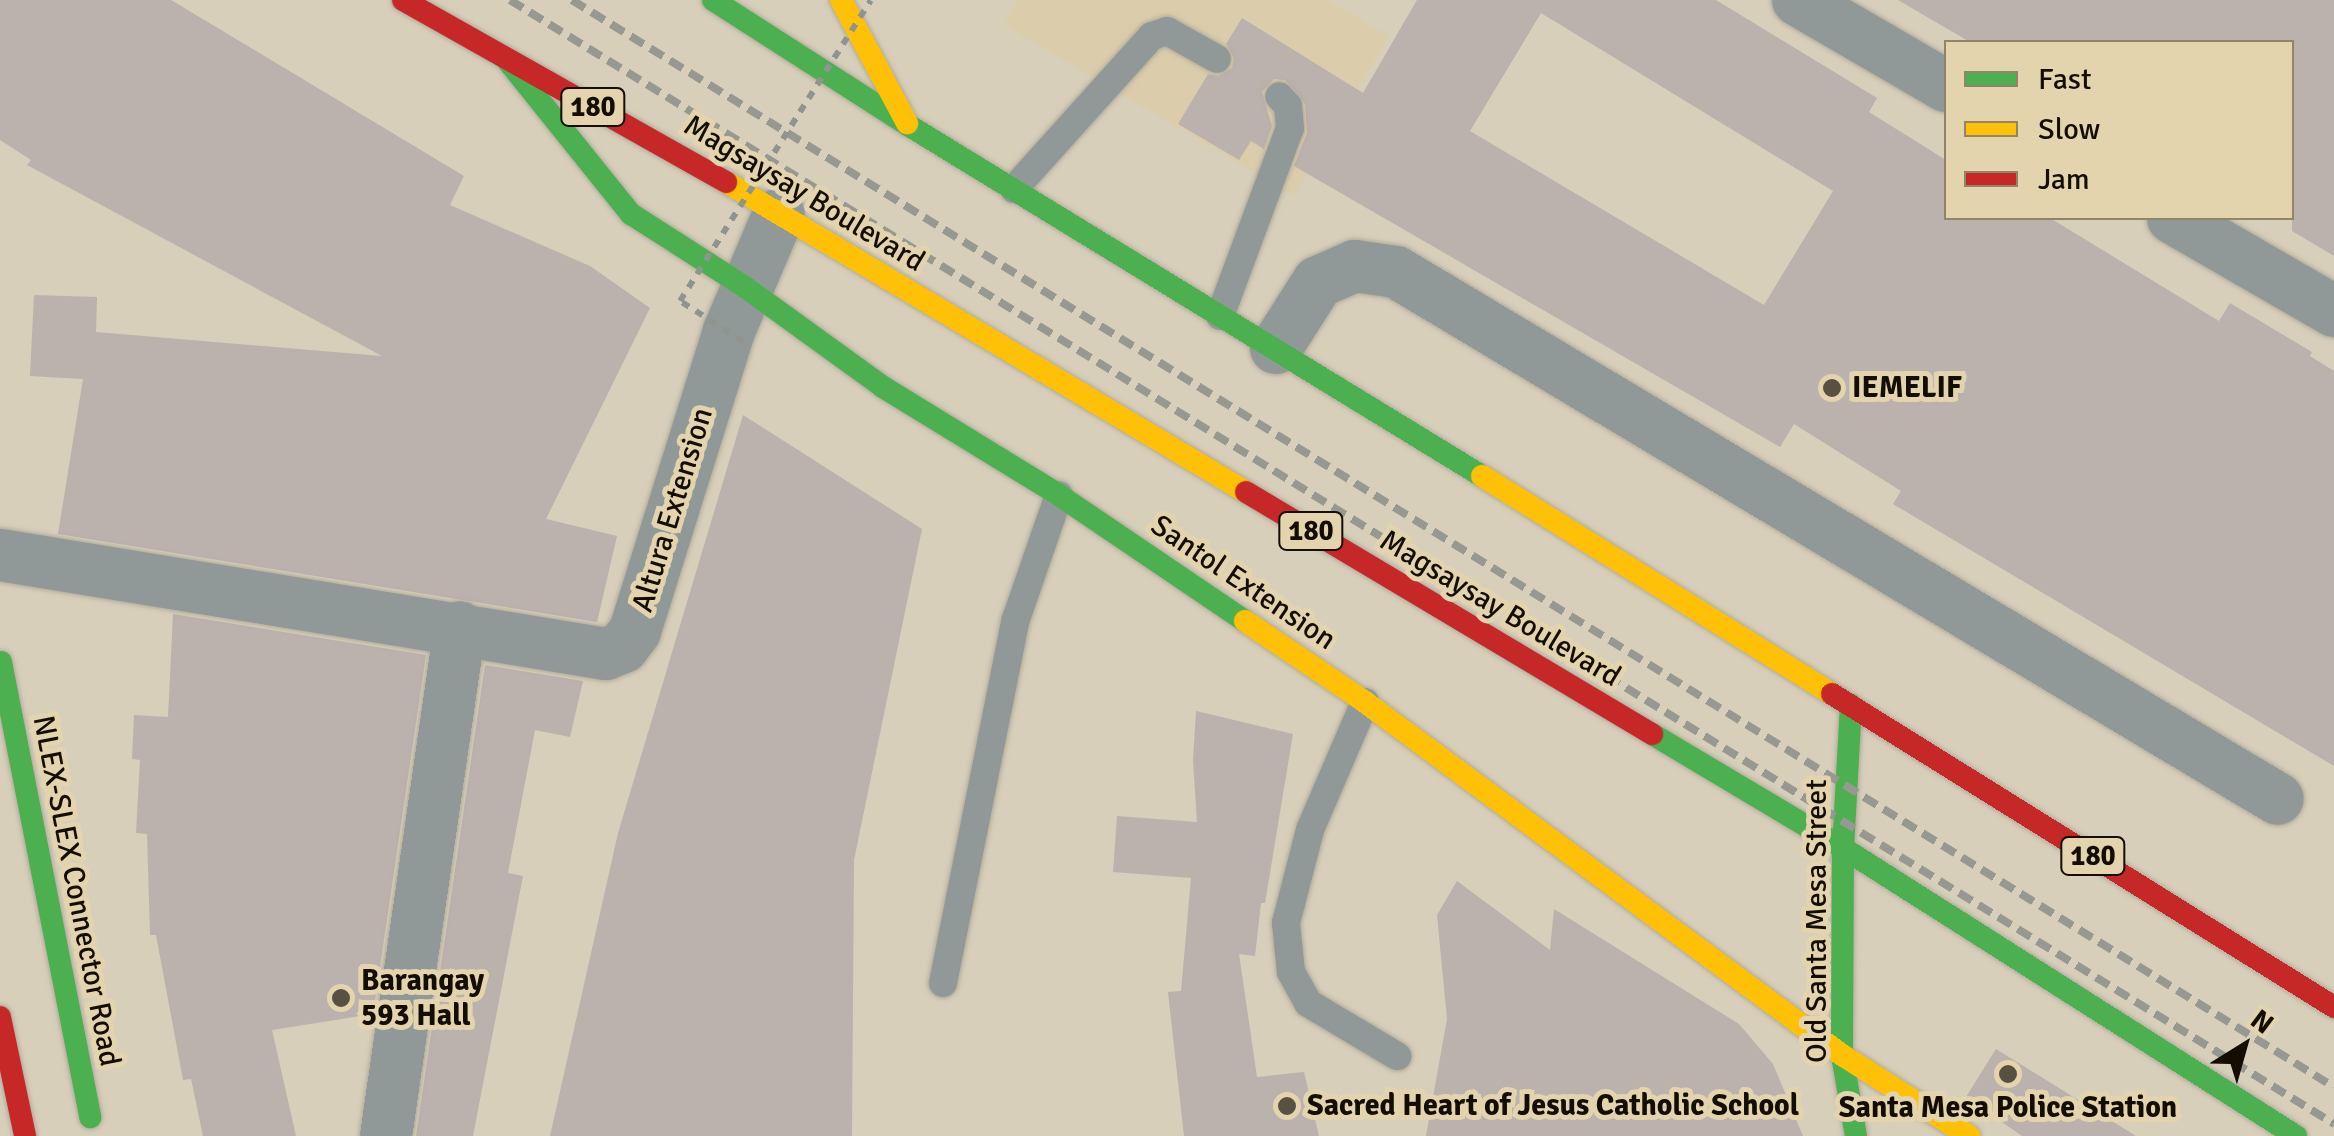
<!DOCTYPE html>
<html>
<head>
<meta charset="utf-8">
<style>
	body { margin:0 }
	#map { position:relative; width:2334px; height:1136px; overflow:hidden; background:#d7cfba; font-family:Signika,sans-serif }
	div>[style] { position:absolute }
	.built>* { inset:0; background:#dbcdab }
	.building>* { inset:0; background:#bbb1ad }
	.roads { filter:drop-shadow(0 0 2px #b1ab9b) drop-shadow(0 0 2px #b1ab9b) }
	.lane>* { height:28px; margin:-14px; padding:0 14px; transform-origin:14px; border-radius:14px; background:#909998 }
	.street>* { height:52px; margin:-26px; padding:0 26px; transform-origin:26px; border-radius:26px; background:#909998 }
	.fast>* { height:22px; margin:-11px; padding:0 11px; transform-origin:11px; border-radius:11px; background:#4caf50 }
	.slow>* { height:22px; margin:-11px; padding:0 11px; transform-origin:11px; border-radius:11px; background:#ffc107 }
	.jam>* { height:22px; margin:-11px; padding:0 11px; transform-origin:11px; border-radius:11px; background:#c62828 }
	.rail>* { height:8px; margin-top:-4px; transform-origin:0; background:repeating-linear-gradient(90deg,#979991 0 15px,transparent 0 23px) }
	.path-bridge>* { height:6px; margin-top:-3px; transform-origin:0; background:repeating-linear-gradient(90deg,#90948f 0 8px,transparent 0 16px) }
	.bridges { filter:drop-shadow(0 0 2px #b1ab9b) drop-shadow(0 0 2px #b1ab9b) }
	.fast-bridge>* { height:22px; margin:-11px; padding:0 11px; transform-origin:11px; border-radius:11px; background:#4caf50 }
	.dots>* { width:28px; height:28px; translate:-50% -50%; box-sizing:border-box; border:5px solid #e3d4ae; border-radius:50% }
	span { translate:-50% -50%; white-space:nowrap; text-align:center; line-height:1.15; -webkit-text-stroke:10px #e3d4ae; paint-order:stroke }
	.shield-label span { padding:2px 8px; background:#e3d4ae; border:2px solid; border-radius:8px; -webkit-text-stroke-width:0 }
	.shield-label { font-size:28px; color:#130d02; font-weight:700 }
	.street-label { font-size:30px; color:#130d02 }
	.poi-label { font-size:30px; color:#130d02; font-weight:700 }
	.left { translate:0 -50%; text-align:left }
	.legend { position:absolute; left:1944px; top:40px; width:350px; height:180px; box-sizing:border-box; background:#e3d4ae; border:2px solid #908469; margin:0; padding:12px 18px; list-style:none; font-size:30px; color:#130d02 }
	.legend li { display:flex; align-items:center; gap:20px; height:50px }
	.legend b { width:50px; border:2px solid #908469 }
	.north { position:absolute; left:2194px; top:996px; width:100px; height:100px; -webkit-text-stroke:8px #e3d4ae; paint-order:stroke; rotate:37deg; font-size:28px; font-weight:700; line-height:40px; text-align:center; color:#130d02 }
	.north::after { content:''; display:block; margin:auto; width:35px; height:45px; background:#130d02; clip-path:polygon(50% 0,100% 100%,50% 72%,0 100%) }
</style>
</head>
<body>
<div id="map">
	<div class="built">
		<div style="clip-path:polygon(1018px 0,1327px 0,1389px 36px,1294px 196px,1004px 25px)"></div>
	</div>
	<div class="building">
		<div style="clip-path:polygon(0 0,171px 0,464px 176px,450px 205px,590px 266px,650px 308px,546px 519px,617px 536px,597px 622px,58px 534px,83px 379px,30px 376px,34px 295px,97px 297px,96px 332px,382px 356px,27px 165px,31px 160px,0 140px)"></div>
		<div style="clip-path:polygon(evenodd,1417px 0,1716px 0,1877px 98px,1869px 112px,1946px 160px,1946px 218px,2050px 218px,2219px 321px,2230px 303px,2312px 352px,2310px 356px,2334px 371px,2334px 766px,1893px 504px,1901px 491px,1794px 424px,1780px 447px,1294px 166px,1307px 133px,1305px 104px,1285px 80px,1274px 79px,1262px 92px,1272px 126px,1264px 149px,1251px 141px,1239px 160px,1178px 124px,1208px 74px,1218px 76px,1232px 68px,1234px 58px,1226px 44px,1242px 18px,1363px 93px,1417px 0,1541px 13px,1833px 191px,1764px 305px,1470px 131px,1541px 13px)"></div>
		<div style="clip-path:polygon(1898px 0,2334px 0,2334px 256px,2292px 231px,2292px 42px,1970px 42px)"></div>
		<div style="clip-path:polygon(743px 415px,922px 529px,854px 860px,852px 1136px,550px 1136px,618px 833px)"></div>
		<div style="clip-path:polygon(173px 614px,426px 655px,373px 1014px,272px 1030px,296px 1136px,203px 1136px,191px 1079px,183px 1080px,156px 935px,150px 935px,147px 834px,136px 833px,140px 760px,132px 759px,134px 715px,168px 717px)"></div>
		<div style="clip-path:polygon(485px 665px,583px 681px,570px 737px,535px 730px,508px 873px,523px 876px,473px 1136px,416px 1136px)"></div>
		<div style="clip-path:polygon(1196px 711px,1293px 734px,1265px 903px,1261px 903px,1255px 956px,1239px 954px,1257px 1077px,1304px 1072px,1319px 1136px,1184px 1136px,1168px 992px,1181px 991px,1191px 878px,1113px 872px,1117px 816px,1197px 822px,1193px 761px)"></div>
		<div style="clip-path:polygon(1457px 881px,1550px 950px,1554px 909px,1739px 1024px,1773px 1064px,1803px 1136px,1426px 1136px,1447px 1019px,1437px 915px)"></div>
		<div style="clip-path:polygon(1996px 1049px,2136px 1136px,2022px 1136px,1966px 1097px)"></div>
	</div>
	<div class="roads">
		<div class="lane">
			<div style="left:1014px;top:189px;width:206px;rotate:-48deg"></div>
			<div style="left:1152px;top:36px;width:16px;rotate:-18deg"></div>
			<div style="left:1167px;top:31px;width:57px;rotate:29.2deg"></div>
			<div style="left:1220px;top:316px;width:201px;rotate:-69.6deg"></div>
			<div style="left:1290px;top:128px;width:22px;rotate:-95deg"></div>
			<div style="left:1288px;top:106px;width:13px;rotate:-132deg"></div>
			<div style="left:1365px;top:702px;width:139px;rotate:113.3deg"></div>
			<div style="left:1310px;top:830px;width:96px;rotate:104.5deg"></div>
			<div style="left:1286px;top:923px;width:49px;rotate:84.2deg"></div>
			<div style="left:1291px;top:972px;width:35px;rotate:61deg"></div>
			<div style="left:1308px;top:1003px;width:104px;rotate:30.8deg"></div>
			<div style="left:943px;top:983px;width:371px;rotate:-78.7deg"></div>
			<div style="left:1016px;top:619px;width:131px;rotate:-70.9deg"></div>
		</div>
		<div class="street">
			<div style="left:1798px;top:0;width:171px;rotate:30.2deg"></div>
			<div style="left:2173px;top:218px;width:186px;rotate:30deg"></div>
			<div style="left:1276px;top:348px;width:78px;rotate:-57.5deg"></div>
			<div style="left:1318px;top:282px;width:40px;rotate:-23.4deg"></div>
			<div style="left:1355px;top:266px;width:41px;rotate:8.3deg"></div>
			<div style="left:1396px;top:272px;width:1027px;rotate:30.86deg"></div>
			<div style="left:0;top:555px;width:614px;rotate:9.28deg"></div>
			<div style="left:606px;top:654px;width:18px;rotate:-22deg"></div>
			<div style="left:623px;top:647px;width:20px;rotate:-53deg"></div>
			<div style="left:635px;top:631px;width:314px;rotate:-72.6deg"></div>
			<div style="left:729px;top:331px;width:127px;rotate:-66.9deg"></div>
			<div style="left:386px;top:1136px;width:514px;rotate:-81.73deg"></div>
		</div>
		<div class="fast">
			<div style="left:713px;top:0;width:232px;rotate:32.7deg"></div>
			<div style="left:908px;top:125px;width:673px;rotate:31.45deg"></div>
			<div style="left:507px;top:60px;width:198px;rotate:51.2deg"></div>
			<div style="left:631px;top:214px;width:135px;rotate:32.6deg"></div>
			<div style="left:745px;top:287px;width:170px;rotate:35.9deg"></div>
			<div style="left:883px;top:387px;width:206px;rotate:31.5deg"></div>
			<div style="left:1059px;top:495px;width:225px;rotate:34.1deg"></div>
			<div style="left:1851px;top:705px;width:143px;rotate:93.2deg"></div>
			<div style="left:1843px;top:848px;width:207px;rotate:90.3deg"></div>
			<div style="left:1842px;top:1055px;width:82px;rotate:80.2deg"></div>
			<div style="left:1652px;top:734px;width:222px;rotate:30.8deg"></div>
			<div style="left:1843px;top:848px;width:537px;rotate:32.45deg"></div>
		</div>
		<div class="slow">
			<div style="left:841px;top:0;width:140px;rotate:61.8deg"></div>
			<div style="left:726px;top:182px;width:605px;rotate:30.8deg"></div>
			<div style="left:1482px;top:476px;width:412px;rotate:31.9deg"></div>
			<div style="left:1245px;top:621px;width:145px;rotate:34deg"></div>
			<div style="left:1365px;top:702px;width:593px;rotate:36.5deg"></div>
			<div style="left:1842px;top:1055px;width:151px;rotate:32.5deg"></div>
		</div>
		<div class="jam">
			<div style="left:403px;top:0;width:371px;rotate:29.4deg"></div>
			<div style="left:1246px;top:492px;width:473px;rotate:30.8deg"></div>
			<div style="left:1832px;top:694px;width:592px;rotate:31.94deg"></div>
			<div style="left:0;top:1017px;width:122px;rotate:78.1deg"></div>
		</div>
	</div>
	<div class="rail">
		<div style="left:510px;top:0;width:2143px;rotate:31.64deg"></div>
		<div style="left:572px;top:0;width:2070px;rotate:31.67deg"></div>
	</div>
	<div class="path-bridge">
		<div style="left:743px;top:341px;width:75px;rotate:-147.6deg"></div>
		<div style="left:680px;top:301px;width:356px;rotate:-57.6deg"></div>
	</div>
	<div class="bridges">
		<div class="fast-bridge">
			<div style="left:1px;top:662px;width:464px;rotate:78.9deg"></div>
		</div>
	</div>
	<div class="dots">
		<div style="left:1832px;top:388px;background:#585142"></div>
		<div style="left:341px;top:998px;background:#585142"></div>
		<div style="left:2008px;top:1074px;background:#585142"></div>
		<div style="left:1287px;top:1106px;background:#585142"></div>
	</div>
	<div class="shield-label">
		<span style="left:593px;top:107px">180</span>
		<span style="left:1311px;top:531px">180</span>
		<span style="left:2093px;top:856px">180</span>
	</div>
	<div class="street-label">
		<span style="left:804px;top:194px;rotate:31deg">Magsaysay Boulevard</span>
		<span style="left:673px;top:510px;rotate:-73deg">Altura Extension</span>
		<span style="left:1243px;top:583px;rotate:34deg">Santol Extension</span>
		<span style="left:1500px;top:609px;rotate:31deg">Magsaysay Boulevard</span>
		<span style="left:76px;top:891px;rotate:79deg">NLEX-SLEX Connector Road</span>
		<span style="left:1817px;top:921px;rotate:-90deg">Old Santa Mesa Street</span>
	</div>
	<div class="poi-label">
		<span class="left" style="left:1852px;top:388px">IEMELIF</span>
		<span class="left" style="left:361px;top:998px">Barangay<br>593 Hall</span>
		<span class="left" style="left:1307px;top:1106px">Sacred Heart of Jesus Catholic School</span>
		<span style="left:2008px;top:1108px">Santa Mesa Police Station</span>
	</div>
	<ul class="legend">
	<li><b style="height:12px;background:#4caf50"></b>Fast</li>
	<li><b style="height:12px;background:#ffc107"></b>Slow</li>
	<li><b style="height:12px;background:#c62828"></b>Jam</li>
	</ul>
	<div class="north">N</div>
</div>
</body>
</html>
